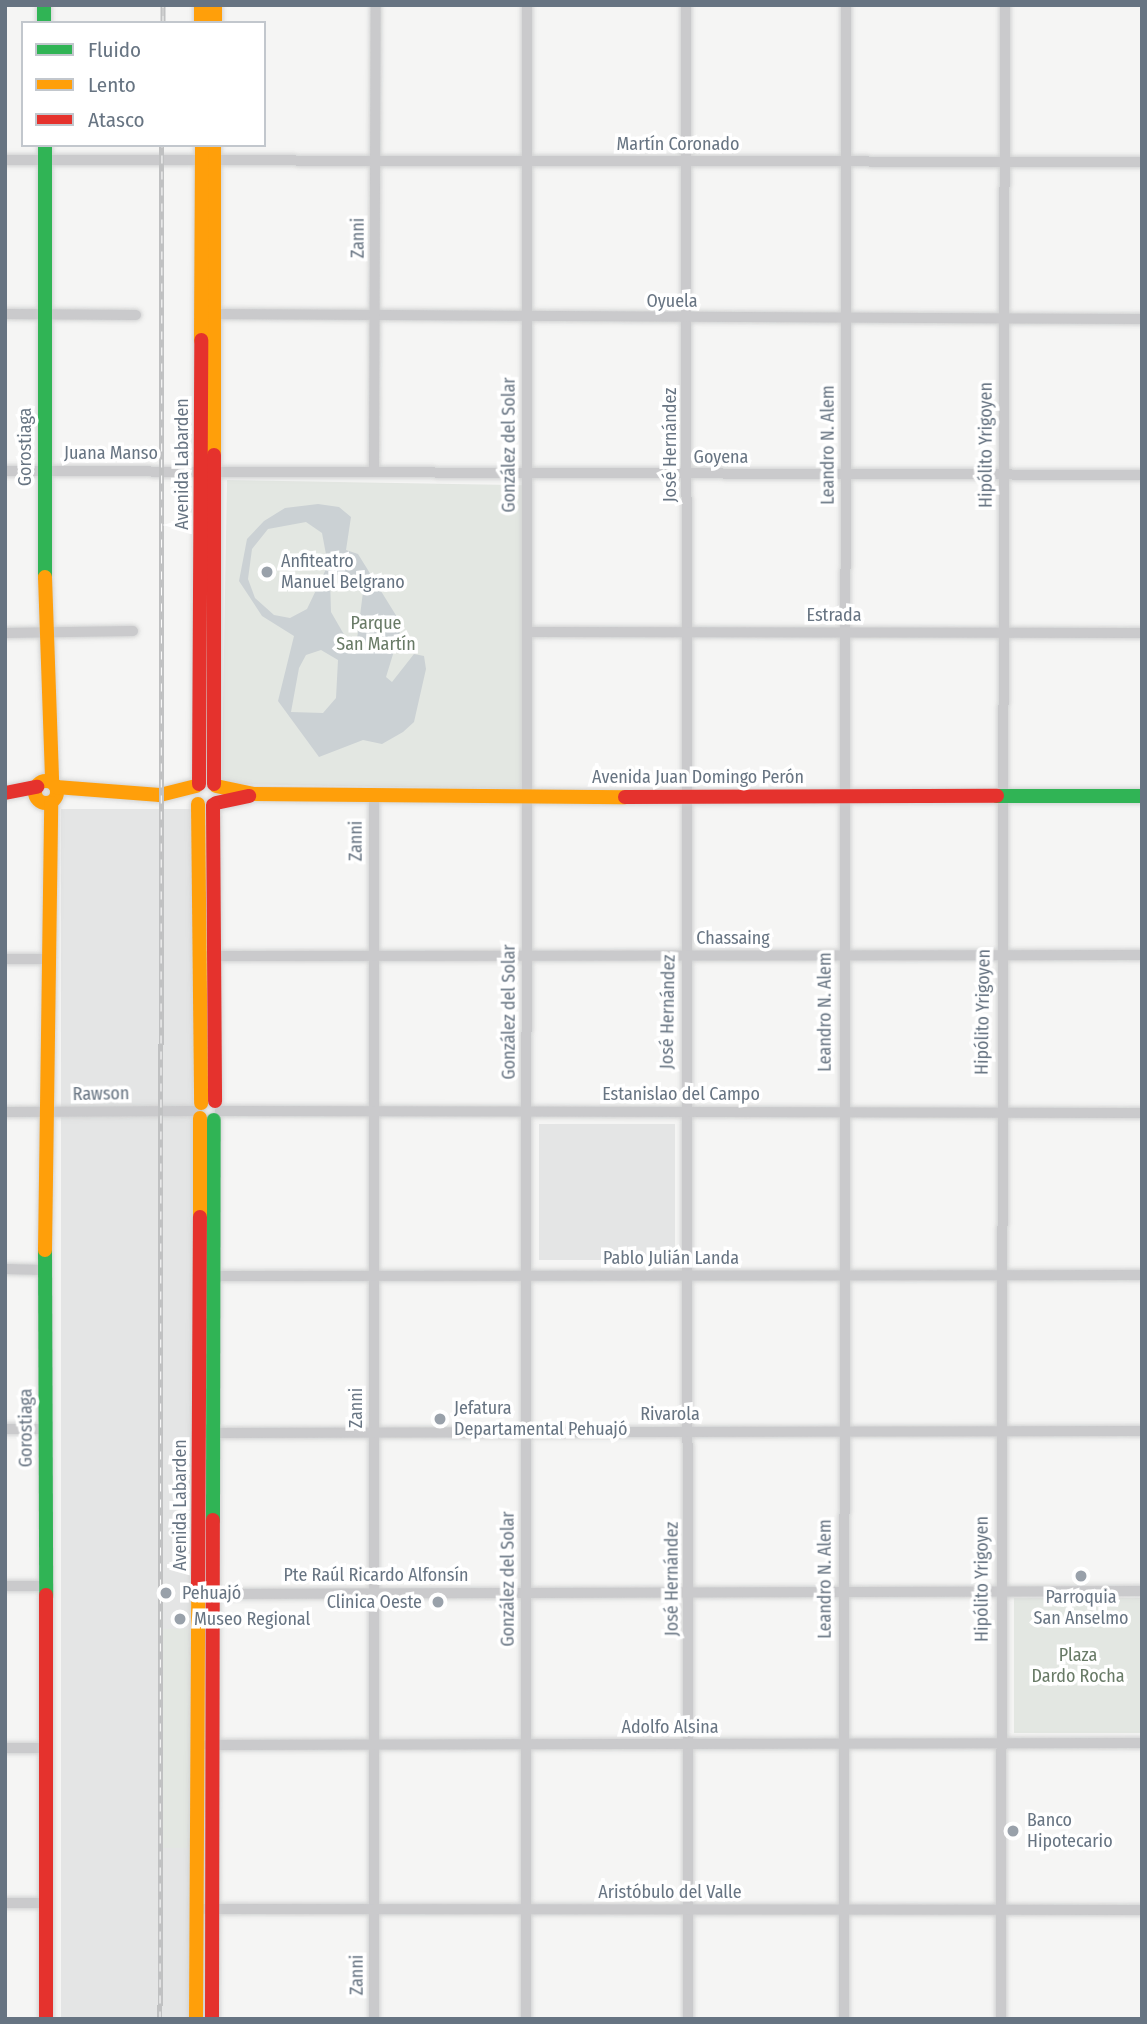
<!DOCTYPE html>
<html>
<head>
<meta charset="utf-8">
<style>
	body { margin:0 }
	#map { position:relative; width:1147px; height:2024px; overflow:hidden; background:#f5f5f4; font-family:"Fira Sans Condensed",sans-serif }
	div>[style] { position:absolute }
	.built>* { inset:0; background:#e4e5e5; transform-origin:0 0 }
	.green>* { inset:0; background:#e3e7e2; transform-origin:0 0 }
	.water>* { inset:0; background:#cbd1d4 }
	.roads { filter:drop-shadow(0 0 2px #d2d3d3) drop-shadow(0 0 2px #d2d3d3) }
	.street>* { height:10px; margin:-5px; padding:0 5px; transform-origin:5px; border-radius:5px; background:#cacacc }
	.fast>* { height:14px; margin:-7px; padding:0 7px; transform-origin:7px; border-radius:7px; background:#30b455 }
	.slow>* { height:14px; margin:-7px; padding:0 7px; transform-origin:7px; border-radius:7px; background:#ff9f0a }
	.slow>.ring { margin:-7px; padding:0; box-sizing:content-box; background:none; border:14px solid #ff9f0a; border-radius:50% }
	.jam>* { height:14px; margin:-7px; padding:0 7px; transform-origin:7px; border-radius:7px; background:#e5322d }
	.rail>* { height:5px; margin-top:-2.5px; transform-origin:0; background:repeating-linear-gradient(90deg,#fff 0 8px,#c0c1c2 0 16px); box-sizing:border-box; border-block:2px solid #c0c1c2 }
	.dots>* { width:19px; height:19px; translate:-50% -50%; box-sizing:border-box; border:4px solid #fff; border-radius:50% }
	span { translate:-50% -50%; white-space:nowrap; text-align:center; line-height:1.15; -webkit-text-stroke:7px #fff; paint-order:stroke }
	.street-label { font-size:18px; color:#677482 }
	.poi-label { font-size:18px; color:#677482 }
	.left { translate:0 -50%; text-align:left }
	.right { translate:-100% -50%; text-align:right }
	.park-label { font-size:18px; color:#687a66 }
	.frame { position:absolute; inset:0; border:7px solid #677482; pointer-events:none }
	.legend { position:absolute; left:21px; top:21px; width:245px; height:126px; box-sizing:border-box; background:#fff; border:2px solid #c2c7cd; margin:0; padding:9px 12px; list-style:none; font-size:21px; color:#677482 }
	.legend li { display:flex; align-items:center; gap:14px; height:35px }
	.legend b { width:35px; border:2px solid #c2c7cd }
</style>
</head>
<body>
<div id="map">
	<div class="built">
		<div style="left:193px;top:809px;width:1210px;height:132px;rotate:90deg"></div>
		<div style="left:675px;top:1124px;width:136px;height:136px;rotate:90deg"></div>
	</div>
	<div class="green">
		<div style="left:227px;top:480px;width:300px;height:304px;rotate:1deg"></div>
		<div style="left:1142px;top:1598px;width:135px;height:128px;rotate:90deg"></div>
		<div style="left:163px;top:1629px;width:31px;height:219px"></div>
	</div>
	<div class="water">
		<div style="clip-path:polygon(evenodd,318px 504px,339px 507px,351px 517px,346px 550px,358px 554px,402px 625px,386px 677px,392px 682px,414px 654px,424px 656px,426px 669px,414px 722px,403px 732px,382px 744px,363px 740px,319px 757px,278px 701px,294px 636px,262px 616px,239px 581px,247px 539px,264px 521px,285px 508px,318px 504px,306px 522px,322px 533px,328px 565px,307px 609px,290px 618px,274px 615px,255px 598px,248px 579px,252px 549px,268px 529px,306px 522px,318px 504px,342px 573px,357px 578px,363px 592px,357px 639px,346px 638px,331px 612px,330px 578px,342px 573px,318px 504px,321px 650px,338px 660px,336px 698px,323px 713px,291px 712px,299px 668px,306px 655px,321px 650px)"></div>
	</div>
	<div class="roads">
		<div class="street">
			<div style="left:686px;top:5px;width:2014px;rotate:89.94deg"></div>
			<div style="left:5px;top:160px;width:1137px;rotate:0.1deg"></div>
			<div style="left:5px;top:314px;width:131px;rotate:0.4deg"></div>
			<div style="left:207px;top:314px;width:935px;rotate:0.31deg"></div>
			<div style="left:5px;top:471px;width:1137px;rotate:0.2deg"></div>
			<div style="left:374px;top:471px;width:466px;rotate:-89.8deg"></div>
			<div style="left:527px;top:632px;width:615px;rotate:0.09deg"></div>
			<div style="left:5px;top:633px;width:128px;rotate:-0.9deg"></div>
			<div style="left:374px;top:797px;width:1222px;rotate:90deg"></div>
			<div style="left:208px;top:956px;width:934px;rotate:-0.06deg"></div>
			<div style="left:5px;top:959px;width:40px"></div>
			<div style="left:220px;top:1111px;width:922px;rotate:0.12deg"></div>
			<div style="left:5px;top:1112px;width:192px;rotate:-0.3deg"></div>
			<div style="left:5px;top:1269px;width:40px;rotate:1.4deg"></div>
			<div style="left:207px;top:1276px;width:935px;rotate:-0.06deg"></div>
			<div style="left:5px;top:1429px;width:41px"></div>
			<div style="left:207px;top:1433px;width:935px;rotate:-0.12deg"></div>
			<div style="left:5px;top:1586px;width:39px"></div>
			<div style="left:205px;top:1594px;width:937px;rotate:-0.18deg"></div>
			<div style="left:207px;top:1745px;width:935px;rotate:-0.12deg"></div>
			<div style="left:5px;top:1748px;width:39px"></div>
			<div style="left:5px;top:1903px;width:41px"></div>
			<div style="left:205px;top:1909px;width:937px;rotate:0.06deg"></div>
			<div style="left:526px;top:2019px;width:2014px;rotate:-89.97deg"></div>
			<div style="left:844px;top:2019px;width:2014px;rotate:-89.94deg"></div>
			<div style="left:1001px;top:2019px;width:2014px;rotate:-89.89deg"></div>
		</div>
		<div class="fast">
			<div style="left:44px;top:5px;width:18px;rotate:90deg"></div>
			<div style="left:45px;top:145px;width:432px;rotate:90deg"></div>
			<div style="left:997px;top:796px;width:145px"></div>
			<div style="left:45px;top:1250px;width:345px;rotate:89.8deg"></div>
			<div style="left:213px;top:1520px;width:400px;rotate:-89.9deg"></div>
		</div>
		<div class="slow">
			<div style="left:201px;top:5px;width:18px;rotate:90deg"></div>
			<div style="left:215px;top:5px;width:18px;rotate:90deg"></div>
			<div style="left:214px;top:145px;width:310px;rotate:90deg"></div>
			<div style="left:201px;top:340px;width:195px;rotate:-89.7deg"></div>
			<div style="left:45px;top:577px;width:205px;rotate:88deg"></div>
			<div class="ring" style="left:35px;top:781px;width:8px;height:8px"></div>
			<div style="left:216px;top:786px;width:39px;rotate:12deg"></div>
			<div style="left:254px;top:794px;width:371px;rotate:0.5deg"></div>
			<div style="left:56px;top:787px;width:104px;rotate:4.4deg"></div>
			<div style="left:160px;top:795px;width:37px;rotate:-14deg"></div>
			<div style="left:198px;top:804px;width:299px;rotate:89.4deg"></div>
			<div style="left:200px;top:1217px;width:99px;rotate:-90deg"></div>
			<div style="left:45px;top:1250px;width:447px;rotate:-89.2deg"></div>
			<div style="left:196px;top:2019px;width:431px;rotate:-89.7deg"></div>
		</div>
		<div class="jam">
			<div style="left:214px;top:455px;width:329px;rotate:90deg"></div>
			<div style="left:199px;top:784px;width:444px;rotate:-89.7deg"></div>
			<div style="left:5px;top:793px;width:33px;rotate:-11deg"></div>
			<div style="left:625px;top:797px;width:372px;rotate:-0.2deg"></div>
			<div style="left:216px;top:803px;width:34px;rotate:-12deg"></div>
			<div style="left:213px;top:805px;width:296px;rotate:89.6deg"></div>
			<div style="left:198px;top:1588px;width:371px;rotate:-89.7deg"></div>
			<div style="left:46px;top:1595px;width:424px;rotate:90deg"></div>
			<div style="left:212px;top:2019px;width:499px;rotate:-89.9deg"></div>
		</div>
	</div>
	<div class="rail">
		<div style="left:163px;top:23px;width:18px;rotate:-90deg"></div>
		<div style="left:160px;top:2019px;width:1874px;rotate:-89.94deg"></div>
	</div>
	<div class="dots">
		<div style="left:267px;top:572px;background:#99a1aa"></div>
		<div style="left:440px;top:1419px;background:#99a1aa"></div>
		<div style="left:1081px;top:1576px;background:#99a1aa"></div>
		<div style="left:166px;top:1593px;background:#99a1aa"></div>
		<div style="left:438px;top:1602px;background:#99a1aa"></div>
		<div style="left:180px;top:1619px;background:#99a1aa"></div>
		<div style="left:1013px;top:1831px;background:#99a1aa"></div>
	</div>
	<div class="street-label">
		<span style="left:678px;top:144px">Martín Coronado</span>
		<span style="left:358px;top:238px;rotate:-90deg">Zanni</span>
		<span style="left:672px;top:301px">Oyuela</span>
		<span style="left:509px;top:445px;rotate:-90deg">González del Solar</span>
		<span style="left:670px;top:445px;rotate:-90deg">José Hernández</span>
		<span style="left:828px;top:445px;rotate:-90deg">Leandro N. Alem</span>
		<span style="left:986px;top:445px;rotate:-90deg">Hipólito Yrigoyen</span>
		<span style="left:25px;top:447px;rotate:-90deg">Gorostiaga</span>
		<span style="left:111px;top:453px">Juana Manso</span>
		<span style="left:721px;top:457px">Goyena</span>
		<span style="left:182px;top:464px;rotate:-90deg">Avenida Labarden</span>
		<span style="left:834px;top:615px">Estrada</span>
		<span style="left:698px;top:777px">Avenida Juan Domingo Perón</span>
		<span style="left:356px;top:841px;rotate:-90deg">Zanni</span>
		<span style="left:733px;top:938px">Chassaing</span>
		<span style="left:509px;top:1012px;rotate:-90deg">González del Solar</span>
		<span style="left:668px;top:1012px;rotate:-89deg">José Hernández</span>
		<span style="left:825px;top:1012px;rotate:-90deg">Leandro N. Alem</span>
		<span style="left:983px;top:1012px;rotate:-89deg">Hipólito Yrigoyen</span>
		<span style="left:101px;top:1094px;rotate:-1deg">Rawson</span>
		<span style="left:681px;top:1094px">Estanislao del Campo</span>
		<span style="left:671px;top:1258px">Pablo Julián Landa</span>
		<span style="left:356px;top:1408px;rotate:-90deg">Zanni</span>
		<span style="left:670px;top:1414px">Rivarola</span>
		<span style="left:26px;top:1428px;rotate:-90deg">Gorostiaga</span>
		<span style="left:180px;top:1505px;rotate:-90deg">Avenida Labarden</span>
		<span style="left:376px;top:1575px">Pte Raúl Ricardo Alfonsín</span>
		<span style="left:508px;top:1579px;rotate:-90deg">González del Solar</span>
		<span style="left:672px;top:1579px;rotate:-90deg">José Hernández</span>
		<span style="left:825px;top:1579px;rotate:-90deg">Leandro N. Alem</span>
		<span style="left:982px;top:1579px;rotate:-90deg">Hipólito Yrigoyen</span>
		<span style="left:670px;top:1727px">Adolfo Alsina</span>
		<span style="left:670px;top:1892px">Aristóbulo del Valle</span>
		<span style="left:357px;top:1975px;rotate:-90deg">Zanni</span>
	</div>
	<div class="poi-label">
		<span class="left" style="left:281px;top:572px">Anfiteatro<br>Manuel Belgrano</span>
		<span class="left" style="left:454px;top:1419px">Jefatura<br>Departamental Pehuajó</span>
		<span class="left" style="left:182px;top:1593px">Pehuajó</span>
		<span style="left:1081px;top:1608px">Parroquia<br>San Anselmo</span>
		<span class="right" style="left:422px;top:1602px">Clinica Oeste</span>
		<span class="left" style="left:194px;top:1619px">Museo Regional</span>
		<span class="left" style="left:1027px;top:1831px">Banco<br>Hipotecario</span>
	</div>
	<div class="park-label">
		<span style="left:376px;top:634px">Parque<br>San Martín</span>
		<span style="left:1078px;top:1666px">Plaza<br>Dardo Rocha</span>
	</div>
	<div class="frame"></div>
	<ul class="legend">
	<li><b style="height:9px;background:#30b455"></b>Fluido</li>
	<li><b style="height:9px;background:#ff9f0a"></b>Lento</li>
	<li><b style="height:9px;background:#e5322d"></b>Atasco</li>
	</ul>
</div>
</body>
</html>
